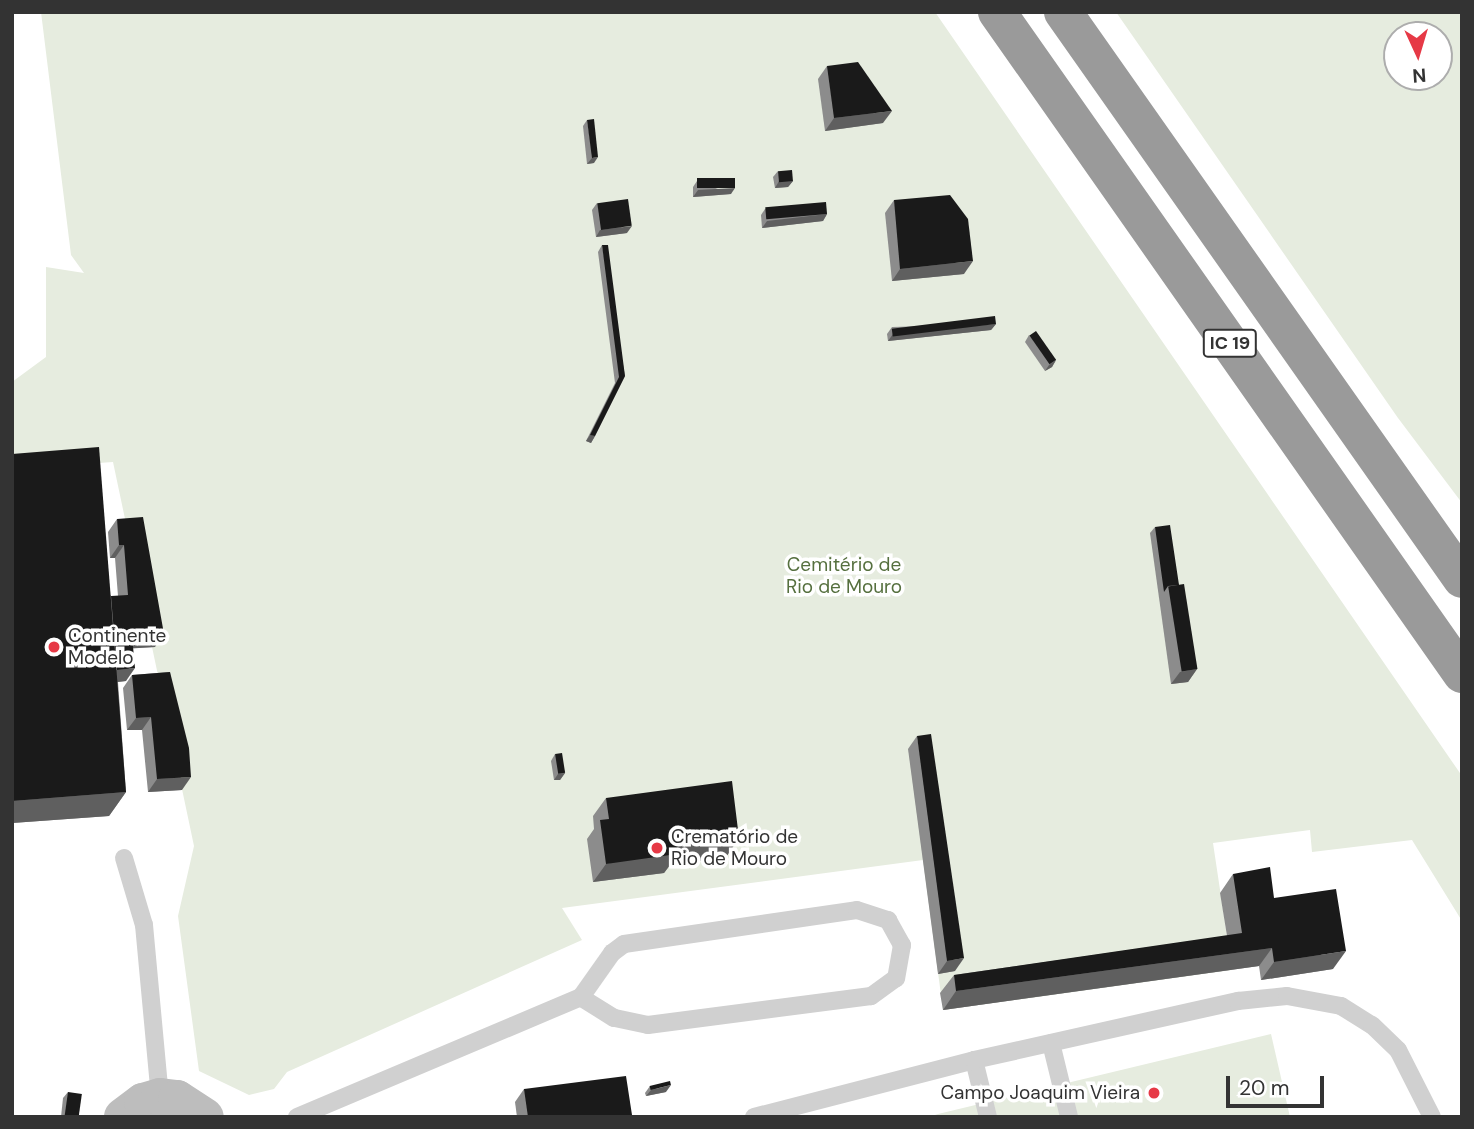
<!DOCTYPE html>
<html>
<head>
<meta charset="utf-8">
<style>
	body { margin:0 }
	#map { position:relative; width:1474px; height:1129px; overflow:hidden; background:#fff; font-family:"DM Sans",sans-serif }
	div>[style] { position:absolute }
	.green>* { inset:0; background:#e6ecdf }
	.lane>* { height:18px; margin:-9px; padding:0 9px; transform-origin:9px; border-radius:9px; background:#d0d0d0 }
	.secondary>* { height:38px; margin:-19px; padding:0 19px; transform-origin:19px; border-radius:19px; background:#bdbdbd }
	.highway>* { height:38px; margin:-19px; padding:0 19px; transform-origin:19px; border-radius:19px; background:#9a9a9a }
	.wall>* { inset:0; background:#8c8c8c }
	.shaded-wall>* { inset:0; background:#5f5f5f }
	.building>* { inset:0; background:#1a1a1a; transform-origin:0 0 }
	.dots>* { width:19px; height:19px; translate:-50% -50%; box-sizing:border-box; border:4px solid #fff; border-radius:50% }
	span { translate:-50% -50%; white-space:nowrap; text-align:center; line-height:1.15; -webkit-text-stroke:7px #fff; paint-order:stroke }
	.shield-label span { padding:2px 5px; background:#fff; border:2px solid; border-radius:5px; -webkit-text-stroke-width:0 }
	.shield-label { font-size:18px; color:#333; font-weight:700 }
	.park-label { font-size:19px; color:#56703f }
	.poi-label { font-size:19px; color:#333 }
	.left { translate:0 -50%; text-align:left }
	.right { translate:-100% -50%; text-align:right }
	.frame { position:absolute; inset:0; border:14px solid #333; pointer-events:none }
	.north { position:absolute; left:1383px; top:21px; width:70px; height:70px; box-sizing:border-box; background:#fff; border:2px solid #adadad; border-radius:50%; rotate:176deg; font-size:19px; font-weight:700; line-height:28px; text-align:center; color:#333 }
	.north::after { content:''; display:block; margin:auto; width:24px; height:32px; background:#e63946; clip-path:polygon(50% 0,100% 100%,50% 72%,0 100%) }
	.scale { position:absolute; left:1226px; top:1076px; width:98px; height:32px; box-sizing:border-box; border:4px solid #333; border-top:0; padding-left:9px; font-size:21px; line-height:24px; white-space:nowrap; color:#333; -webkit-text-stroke:5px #fff; paint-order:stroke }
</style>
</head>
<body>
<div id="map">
	<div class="green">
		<div style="clip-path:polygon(41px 12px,935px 12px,1462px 776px,1462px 921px,1412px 840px,1312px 852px,1310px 830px,1213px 843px,1232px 970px,943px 1010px,923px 860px,562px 908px,582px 940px,287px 1072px,274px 1089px,249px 1095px,199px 1071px,178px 916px,194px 846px,113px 462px,12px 469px,12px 382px,46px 357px,46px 267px,84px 273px,71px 255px)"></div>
		<div style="clip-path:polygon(evenodd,1116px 12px,1462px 12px,1462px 503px,1398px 418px,1116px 12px,1397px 35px,1439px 35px,1439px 77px,1397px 77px,1397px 35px)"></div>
		<div style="clip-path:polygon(1271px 1034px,1290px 1117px,929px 1117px,938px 1114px)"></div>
	</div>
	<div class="lane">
		<div style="left:124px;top:858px;width:70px;rotate:73.4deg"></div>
		<div style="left:144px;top:925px;width:173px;rotate:84.7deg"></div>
		<div style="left:1051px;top:1043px;width:76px;rotate:76.3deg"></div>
		<div style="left:974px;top:1060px;width:59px;rotate:76.2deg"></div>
		<div style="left:297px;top:1117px;width:308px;rotate:-22.9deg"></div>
		<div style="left:581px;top:997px;width:54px;rotate:-54.8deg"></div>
		<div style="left:612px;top:953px;width:15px;rotate:-37deg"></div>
		<div style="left:624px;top:944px;width:235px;rotate:-8.3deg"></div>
		<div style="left:857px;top:910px;width:33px;rotate:18deg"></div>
		<div style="left:888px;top:920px;width:29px;rotate:61deg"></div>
		<div style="left:902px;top:945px;width:34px;rotate:100deg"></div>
		<div style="left:896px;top:978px;width:31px;rotate:144deg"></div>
		<div style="left:871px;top:996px;width:225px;rotate:172.6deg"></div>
		<div style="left:648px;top:1025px;width:35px;rotate:-168deg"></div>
		<div style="left:614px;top:1018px;width:39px;rotate:-148deg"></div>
		<div style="left:754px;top:1117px;width:227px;rotate:-14.5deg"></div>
		<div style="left:974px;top:1060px;width:271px;rotate:-12.6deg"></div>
		<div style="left:1238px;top:1001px;width:49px;rotate:-5.8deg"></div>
		<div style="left:1287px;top:996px;width:55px;rotate:10.5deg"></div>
		<div style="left:1341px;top:1006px;width:36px;rotate:32deg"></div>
		<div style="left:1372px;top:1025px;width:36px;rotate:44deg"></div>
		<div style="left:1398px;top:1050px;width:75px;rotate:63.1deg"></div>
	</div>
	<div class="secondary">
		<div style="left:123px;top:1117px;width:25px;rotate:-37deg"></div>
		<div style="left:143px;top:1102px;width:18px;rotate:-16deg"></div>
		<div style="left:160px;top:1097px;width:17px;rotate:7deg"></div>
		<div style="left:177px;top:1099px;width:33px;rotate:33deg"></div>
	</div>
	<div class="highway">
		<div style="left:997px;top:12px;width:809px;rotate:54.92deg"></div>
		<div style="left:1063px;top:12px;width:693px;rotate:54.87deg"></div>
	</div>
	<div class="wall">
		<div style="clip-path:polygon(827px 66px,883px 123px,825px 131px,818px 79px)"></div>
		<div style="clip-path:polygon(587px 120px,594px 163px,587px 164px,583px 126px)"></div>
		<div style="clip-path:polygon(778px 171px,793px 181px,788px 187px,775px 188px,773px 177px)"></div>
		<div style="clip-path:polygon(697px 181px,731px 194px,693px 197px,693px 187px)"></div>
		<div style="clip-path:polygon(894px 200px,964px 274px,892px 281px,885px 213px)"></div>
		<div style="clip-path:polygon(597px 203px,627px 233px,596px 237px,592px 210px)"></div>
		<div style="clip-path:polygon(765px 209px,827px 214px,823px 221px,762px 228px,761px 215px)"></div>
		<div style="clip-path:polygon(602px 245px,625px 376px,595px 436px,591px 443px,586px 441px,615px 383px,598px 252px)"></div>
		<div style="clip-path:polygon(996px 324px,991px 330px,888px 341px,887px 334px,892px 327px)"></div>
		<div style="clip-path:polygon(1029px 335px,1056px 360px,1052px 367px,1045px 371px,1025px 342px)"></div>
		<div style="clip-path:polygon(12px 454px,111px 596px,118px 596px,115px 558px,110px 558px,108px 532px,117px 519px,155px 647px,133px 648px,126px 681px,118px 682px,126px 792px,109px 816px,12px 823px)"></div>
		<div style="clip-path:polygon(1155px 527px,1179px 585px,1197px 669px,1188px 682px,1171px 684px,1150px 533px)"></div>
		<div style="clip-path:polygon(170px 672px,182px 790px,148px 792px,142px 730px,127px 730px,123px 688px,132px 675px)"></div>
		<div style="clip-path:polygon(917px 736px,955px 971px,938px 974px,908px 749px)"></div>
		<div style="clip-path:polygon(555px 754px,565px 773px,560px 780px,554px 780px,551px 761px)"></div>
		<div style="clip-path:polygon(606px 798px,739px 838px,726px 857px,670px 865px,664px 873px,593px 882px,587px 839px,594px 829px,593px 816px)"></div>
		<div style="clip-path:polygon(1233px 874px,1274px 898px,1333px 969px,1261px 980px,1259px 966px,943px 1010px,940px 993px,954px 975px,1227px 936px,1220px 893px)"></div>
		<div style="clip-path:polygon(650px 1086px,666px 1092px,646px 1096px,645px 1093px)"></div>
		<div style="clip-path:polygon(524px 1089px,630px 1117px,517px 1117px,515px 1102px)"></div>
		<div style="clip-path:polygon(68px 1092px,79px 1117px,61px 1117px,63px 1098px)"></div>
	</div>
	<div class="shaded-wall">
		<div style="clip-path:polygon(892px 111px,883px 123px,825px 131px,834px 118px)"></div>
		<div style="clip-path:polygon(598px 157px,594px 163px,587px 164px,592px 158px)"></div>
		<div style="clip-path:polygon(779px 181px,793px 181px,788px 187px,775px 188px)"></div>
		<div style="clip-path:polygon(735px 188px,731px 194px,693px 197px,698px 190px)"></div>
		<div style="clip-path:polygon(827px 214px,823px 221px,762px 228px,767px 221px)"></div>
		<div style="clip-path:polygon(632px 226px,627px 233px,596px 237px,600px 230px)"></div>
		<div style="clip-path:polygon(973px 261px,964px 274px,892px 281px,900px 269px)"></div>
		<div style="clip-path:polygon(996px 324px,991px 330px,888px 341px,893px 334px)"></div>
		<div style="clip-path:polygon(1056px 360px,1052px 367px,1045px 371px,1049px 365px)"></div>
		<div style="clip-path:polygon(590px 435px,595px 436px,591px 443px,586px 441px)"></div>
		<div style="clip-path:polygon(119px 545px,124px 545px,115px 558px,110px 558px)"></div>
		<div style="clip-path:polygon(164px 634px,155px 647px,123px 649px,132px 636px)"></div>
		<div style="clip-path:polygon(135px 668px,126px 681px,99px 684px,108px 671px)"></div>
		<div style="clip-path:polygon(1197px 669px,1188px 682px,1171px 684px,1180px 672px)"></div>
		<div style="clip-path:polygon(151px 717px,142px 730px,127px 730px,136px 718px)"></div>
		<div style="clip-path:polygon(565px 773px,560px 780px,554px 780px,558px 774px)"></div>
		<div style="clip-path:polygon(191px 777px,182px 790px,148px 792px,157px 779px)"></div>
		<div style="clip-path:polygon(126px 792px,109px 816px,12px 823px,12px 801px)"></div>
		<div style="clip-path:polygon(739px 838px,726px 857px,670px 865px,664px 873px,593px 882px,606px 864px,677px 847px)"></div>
		<div style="clip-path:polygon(1272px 948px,1259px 966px,943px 1010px,956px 991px)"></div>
		<div style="clip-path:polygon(1346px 951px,1333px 969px,1261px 980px,1274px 962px)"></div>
		<div style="clip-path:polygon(964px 958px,955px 971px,938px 974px,947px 961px)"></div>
		<div style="clip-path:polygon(671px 1085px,666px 1092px,646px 1096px,651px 1090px)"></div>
	</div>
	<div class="building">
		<div style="clip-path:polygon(858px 62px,892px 111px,834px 118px,827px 66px)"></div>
		<div style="clip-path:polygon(594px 119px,598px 157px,592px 158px,587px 120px)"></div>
		<div style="left:792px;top:170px;width:11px;height:14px;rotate:85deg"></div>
		<div style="left:735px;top:178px;width:10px;height:38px;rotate:90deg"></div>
		<div style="clip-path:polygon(950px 195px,968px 219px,973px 261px,900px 269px,894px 200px)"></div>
		<div style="left:628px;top:199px;width:27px;height:31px;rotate:82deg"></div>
		<div style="left:826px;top:202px;width:12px;height:61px;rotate:85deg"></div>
		<div style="clip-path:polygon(602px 245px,608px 245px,625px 376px,595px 436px,590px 435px,619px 377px)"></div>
		<div style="clip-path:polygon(12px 268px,14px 290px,12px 291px)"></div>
		<div style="left:995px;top:316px;width:8px;height:104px;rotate:83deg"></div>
		<div style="left:1036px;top:331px;width:35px;height:8px;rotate:55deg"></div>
		<div style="clip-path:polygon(99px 447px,126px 792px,12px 801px,12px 454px)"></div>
		<div style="clip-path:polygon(143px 517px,164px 634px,132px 636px,135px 668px,117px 670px,111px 596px,128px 595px,124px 545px,119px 545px,117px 519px)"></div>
		<div style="clip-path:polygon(1170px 525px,1179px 585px,1168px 586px,1164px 592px,1155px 527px)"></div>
		<div style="left:1184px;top:584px;width:86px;height:16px;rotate:81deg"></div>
		<div style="clip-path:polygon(170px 672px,189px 748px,191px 777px,157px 779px,151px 717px,136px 718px,132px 675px)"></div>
		<div style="clip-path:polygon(931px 734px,964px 958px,947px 961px,917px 736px)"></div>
		<div style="left:562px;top:753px;width:20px;height:7px;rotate:81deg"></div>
		<div style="clip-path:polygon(732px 781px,739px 838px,677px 847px,677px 854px,606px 864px,600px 820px,609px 819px,606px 798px)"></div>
		<div style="clip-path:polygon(1270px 867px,1274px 898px,1336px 889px,1346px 951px,1274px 962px,1272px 948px,956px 991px,954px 975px,1242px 933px,1233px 874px)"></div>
		<div style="clip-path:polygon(626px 1076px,632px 1115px,617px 1117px,528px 1117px,524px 1089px)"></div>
		<div style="left:670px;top:1081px;width:4px;height:21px;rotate:76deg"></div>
		<div style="left:68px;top:1092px;width:14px;height:25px;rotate:8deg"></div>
	</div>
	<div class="dots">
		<div style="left:54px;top:647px;background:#e63946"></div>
		<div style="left:657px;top:848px;background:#e63946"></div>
		<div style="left:1154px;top:1093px;background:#e63946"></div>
	</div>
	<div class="shield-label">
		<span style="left:1230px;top:343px">IC 19</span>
	</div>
	<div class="park-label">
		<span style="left:844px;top:576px">Cemitério de<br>Rio de Mouro</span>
	</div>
	<div class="poi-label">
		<span class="left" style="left:68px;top:647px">Continente<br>Modelo</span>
		<span class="left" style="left:671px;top:848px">Crematório de<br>Rio de Mouro</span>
		<span class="right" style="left:1140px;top:1093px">Campo Joaquim Vieira</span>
	</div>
	<div class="frame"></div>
	<div class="north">N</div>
	<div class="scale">20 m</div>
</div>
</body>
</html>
